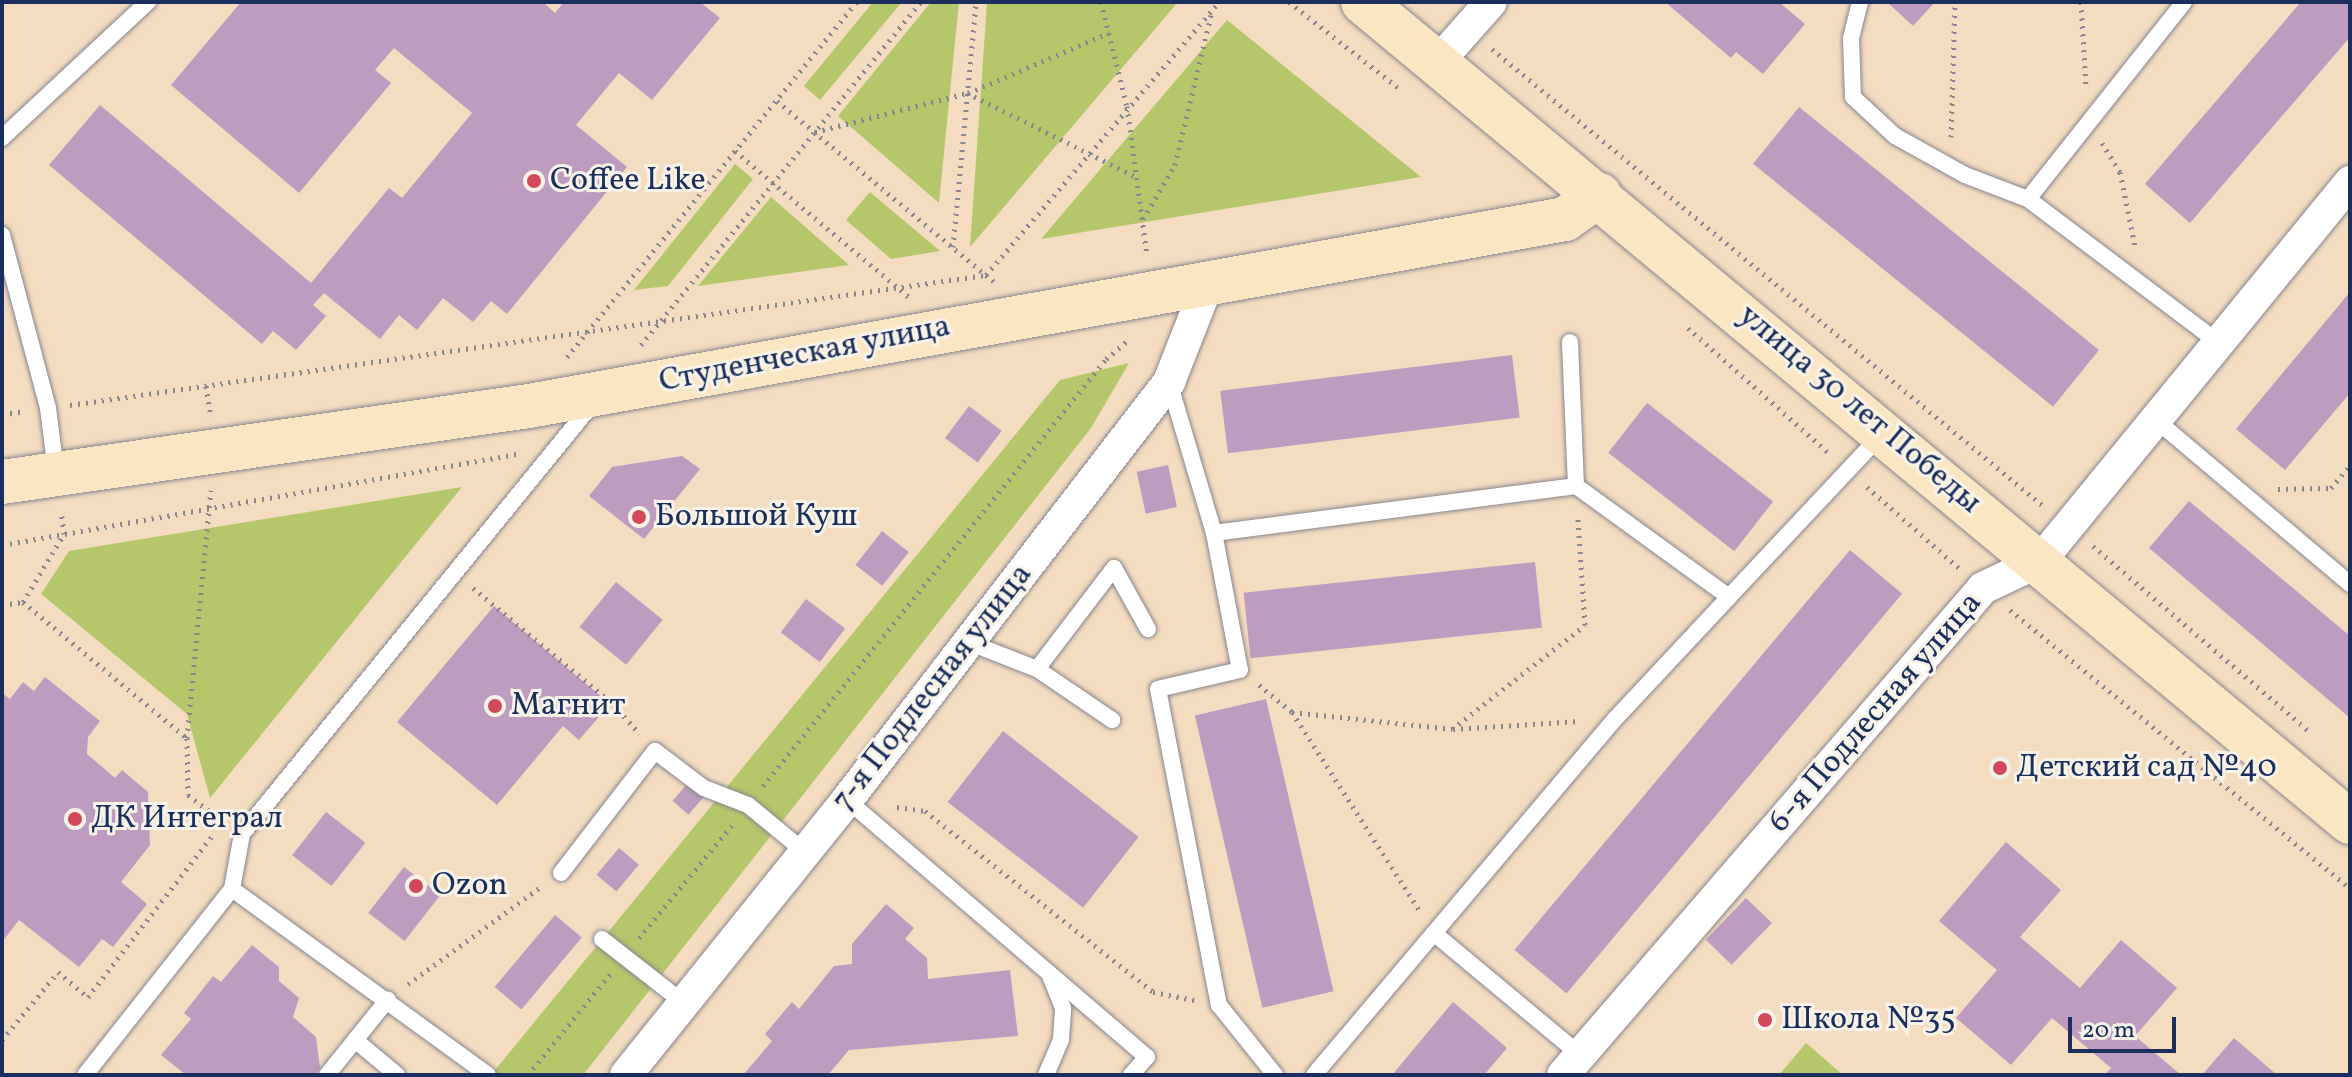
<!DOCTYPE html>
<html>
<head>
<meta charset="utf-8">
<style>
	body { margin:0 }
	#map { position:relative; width:2352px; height:1077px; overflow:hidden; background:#f4dcc0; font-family:Vollkorn,serif }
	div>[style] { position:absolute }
	.green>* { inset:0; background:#b6c76b }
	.building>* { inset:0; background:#be9cbf; transform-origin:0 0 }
	.path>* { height:5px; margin-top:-2.5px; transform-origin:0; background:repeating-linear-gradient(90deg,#88868f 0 2px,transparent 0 8px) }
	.roads { filter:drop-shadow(0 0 2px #88868f) drop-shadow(0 0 2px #88868f) }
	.lane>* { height:16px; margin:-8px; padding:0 8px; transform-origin:8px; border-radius:8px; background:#fff }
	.street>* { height:32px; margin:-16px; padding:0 16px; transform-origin:16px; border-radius:16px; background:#fff }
	.secondary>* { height:44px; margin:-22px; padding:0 22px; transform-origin:22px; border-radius:22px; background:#fbe6c4 }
	.dots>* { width:22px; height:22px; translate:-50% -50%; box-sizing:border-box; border:4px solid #f7f3e8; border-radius:50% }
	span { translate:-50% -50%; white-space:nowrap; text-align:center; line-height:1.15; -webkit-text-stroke:6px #f7f3e8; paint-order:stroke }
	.poi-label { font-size:32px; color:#1b2f5e }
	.left { translate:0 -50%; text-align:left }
	.street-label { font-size:32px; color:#1b2f5e }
	.frame { position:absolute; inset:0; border:4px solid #1b2f5e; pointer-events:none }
	.scale { position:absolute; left:2068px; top:1017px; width:108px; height:36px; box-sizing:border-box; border:4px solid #1b2f5e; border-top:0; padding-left:10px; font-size:24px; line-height:28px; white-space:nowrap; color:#1b2f5e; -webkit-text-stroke:6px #f7f3e8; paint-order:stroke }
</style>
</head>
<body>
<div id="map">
	<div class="green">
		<div style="clip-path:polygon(873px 2px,902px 2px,820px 100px,804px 86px)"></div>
		<div style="clip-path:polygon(931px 2px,959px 2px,939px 203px,838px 116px)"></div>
		<div style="clip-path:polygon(987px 2px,1178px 2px,970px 247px)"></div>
		<div style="clip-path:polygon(1227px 20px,1421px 177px,1041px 239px)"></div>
		<div style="clip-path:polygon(735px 164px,753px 179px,668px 286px,634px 290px)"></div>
		<div style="clip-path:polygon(870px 192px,940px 251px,891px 259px,846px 220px)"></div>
		<div style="clip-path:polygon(771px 197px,849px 265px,698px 286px)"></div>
		<div style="clip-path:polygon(1129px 363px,1091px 428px,583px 1075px,491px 1075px,1060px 380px)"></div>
		<div style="clip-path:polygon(462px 487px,210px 798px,187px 714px,41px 594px,69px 551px)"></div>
		<div style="clip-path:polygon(1806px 1043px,1843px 1075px,1779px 1075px)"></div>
	</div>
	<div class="building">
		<div style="clip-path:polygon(241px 2px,543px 2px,555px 13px,564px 2px,700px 2px,720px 18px,652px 100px,619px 73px,576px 125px,627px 167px,507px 314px,491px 301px,473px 322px,443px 298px,417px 330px,399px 315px,380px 339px,324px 293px,313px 305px,326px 316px,296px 350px,273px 331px,262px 344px,49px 165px,100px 105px,311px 283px,389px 188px,402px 198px,472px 113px,394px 48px,375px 70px,391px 83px,299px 193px,171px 85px)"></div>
		<div style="clip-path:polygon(1665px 2px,1779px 2px,1805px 24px,1763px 74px,1736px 52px,1731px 58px)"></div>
		<div style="clip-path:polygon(1887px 2px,1935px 2px,1913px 26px)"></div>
		<div style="clip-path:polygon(2301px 2px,2350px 2px,2350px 37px,2190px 223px,2145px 184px)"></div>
		<div style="left:1799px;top:107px;width:386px;height:73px;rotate:39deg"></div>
		<div style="clip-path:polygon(2350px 292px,2350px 393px,2285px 470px,2236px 429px)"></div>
		<div style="left:1512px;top:355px;width:63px;height:294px;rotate:83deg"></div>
		<div style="left:1647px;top:403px;width:160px;height:63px;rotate:38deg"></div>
		<div style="left:969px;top:406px;width:41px;height:40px;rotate:37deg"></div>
		<div style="clip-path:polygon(682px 456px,700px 469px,644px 539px,589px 496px,612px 467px)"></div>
		<div style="left:1168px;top:465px;width:43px;height:32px;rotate:78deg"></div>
		<div style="clip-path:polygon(2189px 501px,2350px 636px,2350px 718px,2149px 548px)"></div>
		<div style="left:882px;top:531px;width:34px;height:43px;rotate:38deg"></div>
		<div style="left:1850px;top:550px;width:68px;height:522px;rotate:40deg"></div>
		<div style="left:1535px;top:562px;width:66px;height:293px;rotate:84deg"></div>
		<div style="left:616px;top:582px;width:60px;height:58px;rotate:39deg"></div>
		<div style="left:806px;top:599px;width:49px;height:42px;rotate:37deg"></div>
		<div style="clip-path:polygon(494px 606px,610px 704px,579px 740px,563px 726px,497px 805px,397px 722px)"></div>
		<div style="clip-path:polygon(45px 677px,100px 721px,88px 737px,87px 754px,115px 778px,122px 770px,148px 792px,150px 845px,121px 882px,147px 904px,113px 947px,102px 939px,79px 967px,19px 920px,2px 942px,2px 693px,10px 699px,23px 682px,34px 691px)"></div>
		<div style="left:1266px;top:699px;width:300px;height:73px;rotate:77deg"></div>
		<div style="left:1003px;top:731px;width:172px;height:90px;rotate:38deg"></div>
		<div style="left:689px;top:782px;width:21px;height:25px;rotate:41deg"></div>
		<div style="left:326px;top:812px;width:50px;height:55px;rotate:38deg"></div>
		<div style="clip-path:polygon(2006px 842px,2061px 890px,2020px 937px,2080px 988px,2121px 940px,2177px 988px,2135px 1036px,2181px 1075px,2105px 1075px,2111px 1068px,2052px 1018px,2011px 1065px,1956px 1018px,1997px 970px,1939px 921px)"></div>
		<div style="left:619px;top:848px;width:26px;height:35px;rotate:40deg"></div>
		<div style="left:404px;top:867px;width:46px;height:58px;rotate:38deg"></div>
		<div style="left:1746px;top:898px;width:36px;height:58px;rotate:44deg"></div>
		<div style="clip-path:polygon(886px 904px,914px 928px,905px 939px,927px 958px,928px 979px,1010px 970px,1018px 1036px,849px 1050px,828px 1075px,743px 1075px,772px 1041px,765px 1034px,792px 1002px,799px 1009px,834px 966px,852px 964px,852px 944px)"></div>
		<div style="left:555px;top:915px;width:35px;height:94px;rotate:40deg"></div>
		<div style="clip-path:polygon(252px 945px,279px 967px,279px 981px,299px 998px,293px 1017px,316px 1037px,320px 1068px,314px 1075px,186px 1075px,161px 1055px,191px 1019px,184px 1013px,213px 976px,221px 982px)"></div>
		<div style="clip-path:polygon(1453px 1002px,1507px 1048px,1484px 1075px,1392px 1075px)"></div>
		<div style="clip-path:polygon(2234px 1038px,2277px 1075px,2202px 1075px)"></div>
	</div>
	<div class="path">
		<div style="left:1101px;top:2px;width:107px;rotate:76deg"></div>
		<div style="left:1127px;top:106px;width:151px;rotate:82.4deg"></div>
		<div style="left:1289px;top:2px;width:141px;rotate:38.1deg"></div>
		<div style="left:2081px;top:2px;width:83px;rotate:86.6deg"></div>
		<div style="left:1492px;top:49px;width:714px;rotate:39.66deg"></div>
		<div style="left:968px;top:93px;width:153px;rotate:-23.1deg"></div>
		<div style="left:777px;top:101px;width:283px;rotate:39.8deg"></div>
		<div style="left:815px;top:132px;width:157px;rotate:-14.4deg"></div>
		<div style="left:967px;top:93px;width:189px;rotate:26.4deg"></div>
		<div style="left:1951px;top:137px;width:135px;rotate:-88.3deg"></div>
		<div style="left:2102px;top:143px;width:34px;rotate:58deg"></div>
		<div style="left:2120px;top:172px;width:76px;rotate:78.5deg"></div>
		<div style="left:735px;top:151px;width:227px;rotate:40deg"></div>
		<div style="left:1143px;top:219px;width:63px;rotate:-59.3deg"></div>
		<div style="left:1175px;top:165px;width:158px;rotate:-76.5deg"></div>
		<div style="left:953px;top:247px;width:246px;rotate:-84.6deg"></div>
		<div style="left:1688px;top:328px;width:190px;rotate:41.6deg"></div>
		<div style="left:641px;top:345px;width:443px;rotate:-50.8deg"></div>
		<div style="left:567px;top:357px;width:458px;rotate:-50.8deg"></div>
		<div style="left:206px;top:386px;width:26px;rotate:81deg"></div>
		<div style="left:70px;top:405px;width:925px;rotate:-8.08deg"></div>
		<div style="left:986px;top:275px;width:359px;rotate:-49.5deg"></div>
		<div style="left:2px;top:414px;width:23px;rotate:-7deg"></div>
		<div style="left:1867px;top:487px;width:123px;rotate:41.4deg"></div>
		<div style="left:2278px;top:489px;width:53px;rotate:-1.1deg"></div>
		<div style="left:2331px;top:488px;width:30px;rotate:-50deg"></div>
		<div style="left:2px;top:545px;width:523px;rotate:-10.02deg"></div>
		<div style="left:2093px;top:546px;width:286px;rotate:40.6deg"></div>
		<div style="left:473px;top:588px;width:182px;rotate:39.6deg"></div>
		<div style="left:613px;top:704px;width:40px;rotate:48deg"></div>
		<div style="left:23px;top:602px;width:79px;rotate:-58.9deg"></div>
		<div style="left:64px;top:534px;width:23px;rotate:-97deg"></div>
		<div style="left:2px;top:605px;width:21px;rotate:-8deg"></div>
		<div style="left:23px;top:602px;width:213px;rotate:39.7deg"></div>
		<div style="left:187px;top:738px;width:57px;rotate:89deg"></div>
		<div style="left:188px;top:795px;width:44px;rotate:36.6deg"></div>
		<div style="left:2010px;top:610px;width:439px;rotate:39.3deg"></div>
		<div style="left:1259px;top:685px;width:43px;rotate:39.3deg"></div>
		<div style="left:1292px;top:712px;width:235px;rotate:57.3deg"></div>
		<div style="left:1292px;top:712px;width:161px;rotate:6.1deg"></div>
		<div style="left:1452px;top:729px;width:169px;rotate:-38deg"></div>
		<div style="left:1585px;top:625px;width:106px;rotate:-93.8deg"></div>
		<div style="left:1453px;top:729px;width:126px;rotate:-3.6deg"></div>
		<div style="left:187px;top:738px;width:249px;rotate:-84.5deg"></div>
		<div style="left:763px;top:786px;width:548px;rotate:-51.23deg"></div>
		<div style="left:1106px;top:359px;width:30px;rotate:-40deg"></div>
		<div style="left:897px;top:807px;width:28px;rotate:8deg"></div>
		<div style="left:925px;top:811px;width:291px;rotate:38.4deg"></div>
		<div style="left:1153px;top:992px;width:42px;rotate:11deg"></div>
		<div style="left:639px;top:938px;width:146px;rotate:-50.5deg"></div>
		<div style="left:408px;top:984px;width:166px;rotate:-36.2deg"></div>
		<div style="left:2px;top:1040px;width:88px;rotate:-50.5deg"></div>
		<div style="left:58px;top:972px;width:39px;rotate:40deg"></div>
		<div style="left:88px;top:997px;width:208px;rotate:-52.4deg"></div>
		<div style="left:528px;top:1075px;width:130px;rotate:-50.9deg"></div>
	</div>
	<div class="roads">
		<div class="lane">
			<div style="left:1860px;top:2px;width:37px;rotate:104deg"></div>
			<div style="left:1851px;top:38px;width:59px;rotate:88.1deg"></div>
			<div style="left:1853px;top:97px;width:57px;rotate:42.9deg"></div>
			<div style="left:1895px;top:136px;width:80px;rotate:29.1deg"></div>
			<div style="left:1965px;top:175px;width:67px;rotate:20.9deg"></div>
			<div style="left:2028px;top:199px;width:239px;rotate:37deg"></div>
			<div style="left:2px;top:138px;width:200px;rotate:-43deg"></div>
			<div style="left:2028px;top:199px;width:251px;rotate:-51.6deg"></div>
			<div style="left:2px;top:235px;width:179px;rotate:75.1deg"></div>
			<div style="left:48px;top:408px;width:64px;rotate:82.8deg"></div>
			<div style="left:1169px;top:382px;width:158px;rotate:73.4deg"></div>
			<div style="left:1214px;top:533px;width:139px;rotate:79.3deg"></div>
			<div style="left:1240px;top:670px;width:84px;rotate:167deg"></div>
			<div style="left:1158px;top:689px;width:322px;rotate:79.1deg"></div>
			<div style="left:1219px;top:1005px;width:90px;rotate:51.3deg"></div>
			<div style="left:2156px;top:420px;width:254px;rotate:40.2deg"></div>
			<div style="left:1214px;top:533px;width:365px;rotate:-7.4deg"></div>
			<div style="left:1729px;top:597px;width:222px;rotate:-46.8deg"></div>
			<div style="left:968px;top:642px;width:74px;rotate:21.4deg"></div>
			<div style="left:1037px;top:669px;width:127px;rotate:-52.7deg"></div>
			<div style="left:1114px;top:568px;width:70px;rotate:60.9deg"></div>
			<div style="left:1037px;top:669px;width:91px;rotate:34.2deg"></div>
			<div style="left:847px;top:800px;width:395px;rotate:40.6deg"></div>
			<div style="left:1147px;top:1057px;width:24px;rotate:132deg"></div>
			<div style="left:561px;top:873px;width:154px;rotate:-52.4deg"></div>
			<div style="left:655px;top:751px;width:61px;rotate:37.1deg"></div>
			<div style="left:704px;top:788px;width:47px;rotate:21.1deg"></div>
			<div style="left:748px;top:805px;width:74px;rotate:39.5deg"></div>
			<div style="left:232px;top:889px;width:316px;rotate:36deg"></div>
			<div style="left:1435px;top:934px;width:189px;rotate:39.8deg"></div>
			<div style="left:602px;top:939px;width:104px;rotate:38deg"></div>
			<div style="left:355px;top:1040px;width:55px;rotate:39.8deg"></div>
			<div style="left:85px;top:1075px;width:237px;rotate:-51.7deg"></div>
			<div style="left:232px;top:889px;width:56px;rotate:-79.7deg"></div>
			<div style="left:242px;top:834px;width:556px;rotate:-50.84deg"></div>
			<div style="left:327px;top:1075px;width:97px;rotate:-51.2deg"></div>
			<div style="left:1046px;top:1075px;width:39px;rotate:-67deg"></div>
			<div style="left:1061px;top:1039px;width:31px;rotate:-86deg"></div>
			<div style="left:1063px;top:1008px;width:38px;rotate:-112deg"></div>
			<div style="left:1314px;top:1075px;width:466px;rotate:-49.8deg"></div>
			<div style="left:1615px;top:719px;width:167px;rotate:-46.9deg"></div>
			<div style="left:1729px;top:597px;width:189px;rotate:-144deg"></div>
			<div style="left:1576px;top:486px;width:144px;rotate:-92.4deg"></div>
		</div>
		<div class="street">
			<div style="left:1437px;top:63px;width:81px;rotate:-48.5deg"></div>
			<div style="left:626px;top:1075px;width:353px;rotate:-51.2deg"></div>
			<div style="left:847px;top:800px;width:528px;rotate:-52.39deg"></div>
			<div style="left:1169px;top:382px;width:106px;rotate:-68.5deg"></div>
			<div style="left:1563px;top:1075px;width:643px;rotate:-49.22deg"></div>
			<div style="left:1983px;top:588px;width:63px;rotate:-25.3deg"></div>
			<div style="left:2040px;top:561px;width:490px;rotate:-50.7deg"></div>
		</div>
		<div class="secondary">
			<div style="left:1363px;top:2px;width:1283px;rotate:39.72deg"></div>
			<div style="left:2px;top:482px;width:532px;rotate:-8.21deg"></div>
			<div style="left:529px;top:406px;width:1053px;rotate:-10.23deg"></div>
			<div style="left:1565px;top:219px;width:42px;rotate:-35.2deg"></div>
		</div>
	</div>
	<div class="dots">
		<div style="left:534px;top:181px;background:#d1495b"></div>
		<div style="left:639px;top:517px;background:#d1495b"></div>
		<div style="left:495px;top:706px;background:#d1495b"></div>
		<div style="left:2000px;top:768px;background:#d1495b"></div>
		<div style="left:75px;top:819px;background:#d1495b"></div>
		<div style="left:416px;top:886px;background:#d1495b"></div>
		<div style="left:1765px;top:1020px;background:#d1495b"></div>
	</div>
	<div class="poi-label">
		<span class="left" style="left:550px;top:181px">Coffee Like</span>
		<span class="left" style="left:655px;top:517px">Большой Куш</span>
		<span class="left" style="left:511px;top:706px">Магнит</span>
		<span class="left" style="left:2016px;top:768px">Детский сад №40</span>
		<span class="left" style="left:91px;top:819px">ДК Интеграл</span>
		<span class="left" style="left:432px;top:886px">Ozon</span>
		<span class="left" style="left:1781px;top:1020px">Школа №35</span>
	</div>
	<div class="street-label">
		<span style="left:805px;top:355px;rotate:-11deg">Студенческая улица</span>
		<span style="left:1859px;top:410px;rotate:40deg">улица 30 лет Победы</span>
		<span style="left:933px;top:688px;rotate:-52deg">7-я Подлесная улица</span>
		<span style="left:1876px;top:713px;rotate:-49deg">6-я Подлесная улица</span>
	</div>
	<div class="frame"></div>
	<div class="scale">20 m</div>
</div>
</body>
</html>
